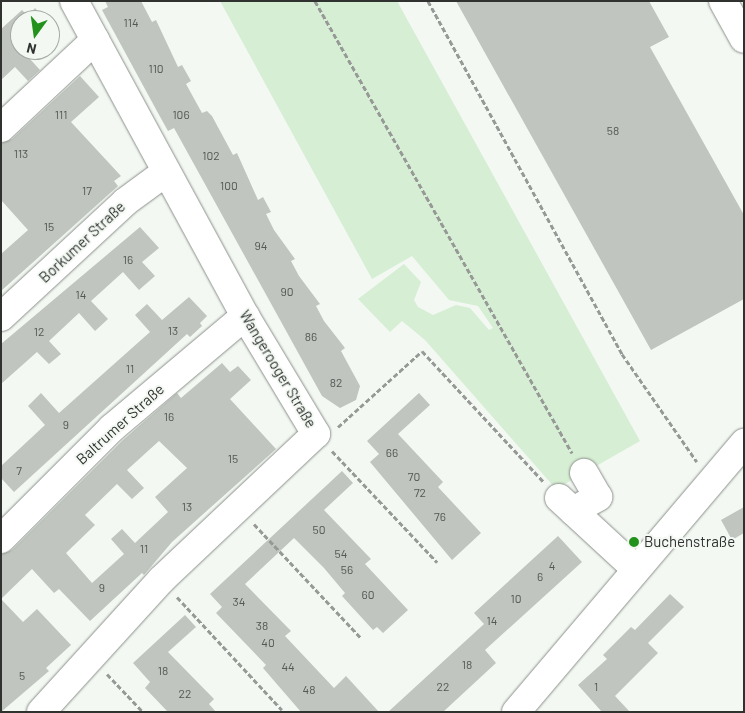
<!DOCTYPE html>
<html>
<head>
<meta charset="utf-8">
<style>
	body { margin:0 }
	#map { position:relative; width:745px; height:713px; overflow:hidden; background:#f3f8f3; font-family:Barlow,sans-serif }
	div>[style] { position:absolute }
	.green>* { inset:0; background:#d6eed3 }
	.building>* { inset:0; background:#c0c5bf }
	.path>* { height:3px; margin-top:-1.5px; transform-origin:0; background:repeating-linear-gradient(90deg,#969996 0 5px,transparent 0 7.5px) }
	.roads { filter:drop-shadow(0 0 1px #8c908b) drop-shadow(0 0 1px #8c908b) }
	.minor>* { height:28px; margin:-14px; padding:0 14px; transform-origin:14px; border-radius:14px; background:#fff }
	.dots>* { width:14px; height:14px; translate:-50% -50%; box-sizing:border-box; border:2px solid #f3f8f3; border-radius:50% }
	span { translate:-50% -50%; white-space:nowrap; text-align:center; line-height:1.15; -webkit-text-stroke:4px #f3f8f3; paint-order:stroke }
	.number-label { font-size:12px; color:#545754 }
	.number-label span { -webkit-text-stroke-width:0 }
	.street-label { font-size:15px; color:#303230 }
	.poi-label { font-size:15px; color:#303230 }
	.left { translate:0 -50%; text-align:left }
	.frame { position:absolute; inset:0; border:2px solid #303230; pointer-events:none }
	.north { position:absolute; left:10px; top:10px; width:50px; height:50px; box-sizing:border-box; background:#f3f8f3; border:1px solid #a5a9a5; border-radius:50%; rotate:194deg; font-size:14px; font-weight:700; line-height:20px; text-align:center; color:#303230 }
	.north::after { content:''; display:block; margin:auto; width:18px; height:22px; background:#23921d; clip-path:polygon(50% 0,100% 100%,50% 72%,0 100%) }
</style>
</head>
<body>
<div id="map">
	<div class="green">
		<div style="clip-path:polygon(220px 1px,397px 1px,640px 441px,556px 489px,425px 340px,402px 321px,390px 332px,358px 299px,404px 264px,421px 282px,414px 300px,418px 307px,433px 315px,456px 305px,470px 308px,489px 330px,493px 328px,478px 306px,449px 300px,412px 256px,372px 279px)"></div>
	</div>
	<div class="building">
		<div style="clip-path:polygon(105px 1px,141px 1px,152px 22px,156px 20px,178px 67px,182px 65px,191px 81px,186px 84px,202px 113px,207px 111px,212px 116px,233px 155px,237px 153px,258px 200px,263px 197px,271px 212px,266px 214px,274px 230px,295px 259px,291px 261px,299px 276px,320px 304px,316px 306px,324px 321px,345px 348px,341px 351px,360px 386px,356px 400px,340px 408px,322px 396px,174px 128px,168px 131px,158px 113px,102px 10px,108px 7px)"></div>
		<div style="clip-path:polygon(456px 1px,649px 1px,669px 37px,650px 47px,744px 215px,744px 299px,651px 350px)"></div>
		<div style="clip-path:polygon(35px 8px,46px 20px,20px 20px,20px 50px,40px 50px,30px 59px,40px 70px,28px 81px,15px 67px,1px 80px,1px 29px,22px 10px,28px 16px)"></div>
		<div style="clip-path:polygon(80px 76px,99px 97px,71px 122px,121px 176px,114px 181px,118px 186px,1px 291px,1px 254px,28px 230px,1px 200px,1px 143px,12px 139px)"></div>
		<div style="clip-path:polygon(140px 227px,159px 248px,142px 262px,155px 276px,139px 290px,123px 272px,91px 301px,108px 319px,95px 331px,79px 313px,49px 341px,61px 354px,49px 364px,37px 352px,1px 384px,1px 344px)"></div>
		<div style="clip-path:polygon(189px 297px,207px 316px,200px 323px,202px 326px,190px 337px,187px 334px,14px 492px,1px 478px,1px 466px,45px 425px,28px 406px,41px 393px,59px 413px,150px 332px,135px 315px,147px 304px,162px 320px)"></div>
		<div style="clip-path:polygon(evenodd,222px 363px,230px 372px,238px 366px,251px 380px,230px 399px,276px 449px,172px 542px,144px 575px,142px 573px,90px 621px,59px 589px,54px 593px,32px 569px,1px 599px,23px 622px,37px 609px,71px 645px,46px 668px,49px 671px,1px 712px,1px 554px,12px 550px,123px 440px,177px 393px,181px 398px,222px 363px,159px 441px,187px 468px,155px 497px,168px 512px,135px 543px,122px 529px,111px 539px,124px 554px,92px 583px,66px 553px,95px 525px,85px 515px,117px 484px,132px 499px,144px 488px,127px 470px,159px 441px)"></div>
		<div style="clip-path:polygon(419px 393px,430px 405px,398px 434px,443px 482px,438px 487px,481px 533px,452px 560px,370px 462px,379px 454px,367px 441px)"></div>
		<div style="clip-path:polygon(342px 471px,353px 483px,324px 510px,371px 559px,365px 564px,408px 610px,383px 633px,377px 627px,373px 630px,342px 596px,345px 593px,324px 568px,294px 538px,245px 584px,291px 631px,285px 636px,334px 688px,346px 676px,379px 712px,301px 712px,263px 668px,266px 665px,216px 613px,222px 607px,210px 594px)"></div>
		<div style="clip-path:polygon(744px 507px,744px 533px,732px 540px,721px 520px)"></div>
		<div style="clip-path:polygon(558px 536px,582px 562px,485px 650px,496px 663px,443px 712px,388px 712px,484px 624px,474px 613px)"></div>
		<div style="clip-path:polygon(670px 594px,684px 607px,648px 643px,658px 653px,615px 696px,630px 712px,602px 712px,578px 685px,607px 659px,603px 655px,631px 627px,635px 630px)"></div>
		<div style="clip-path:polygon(185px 615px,196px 627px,168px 652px,214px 699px,209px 704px,216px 712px,168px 712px,145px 688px,150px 682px,133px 663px)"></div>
	</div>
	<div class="path">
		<div style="left:315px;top:1px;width:520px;rotate:60.38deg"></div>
		<div style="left:428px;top:1px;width:403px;rotate:61.2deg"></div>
		<div style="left:622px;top:354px;width:131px;rotate:55.2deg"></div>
		<div style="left:338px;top:427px;width:113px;rotate:-42.1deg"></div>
		<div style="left:422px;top:351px;width:178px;rotate:47.1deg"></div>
		<div style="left:332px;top:451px;width:153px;rotate:46.6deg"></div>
		<div style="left:254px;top:524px;width:156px;rotate:46.8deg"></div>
		<div style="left:177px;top:597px;width:154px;rotate:47.1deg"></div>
		<div style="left:107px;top:674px;width:52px;rotate:46.5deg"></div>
	</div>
	<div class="roads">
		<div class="minor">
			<div style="left:723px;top:1px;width:43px;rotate:61.1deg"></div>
			<div style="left:1px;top:128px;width:129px;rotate:-43.1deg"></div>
			<div style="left:1px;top:317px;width:169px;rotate:-42.8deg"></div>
			<div style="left:125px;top:202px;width:51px;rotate:-36.2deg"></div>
			<div style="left:559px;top:498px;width:105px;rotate:42.7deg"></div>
			<div style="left:573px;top:511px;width:29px;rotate:-29deg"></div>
			<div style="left:598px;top:497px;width:28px;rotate:-120deg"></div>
			<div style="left:1px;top:539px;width:157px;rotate:-45deg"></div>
			<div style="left:112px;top:428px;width:174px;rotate:-40.1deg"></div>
			<div style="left:41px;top:712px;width:178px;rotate:-47.7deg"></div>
			<div style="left:161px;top:580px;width:213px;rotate:-43.3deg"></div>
			<div style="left:316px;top:434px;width:138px;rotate:-121deg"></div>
			<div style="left:245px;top:316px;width:358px;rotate:-118.5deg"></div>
			<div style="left:516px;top:712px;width:353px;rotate:-49.7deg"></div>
		</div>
	</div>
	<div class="dots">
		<div style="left:634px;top:542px;background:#23921d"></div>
	</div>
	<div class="number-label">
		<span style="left:131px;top:23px">114</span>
		<span style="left:156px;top:69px">110</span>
		<span style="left:61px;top:115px">111</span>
		<span style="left:181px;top:115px">106</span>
		<span style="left:613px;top:131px">58</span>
		<span style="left:21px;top:154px">113</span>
		<span style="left:211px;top:156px">102</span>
		<span style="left:229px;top:186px">100</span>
		<span style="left:87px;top:191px">17</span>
		<span style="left:49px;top:227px">15</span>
		<span style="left:261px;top:246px">94</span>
		<span style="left:128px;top:260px">16</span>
		<span style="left:287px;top:292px">90</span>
		<span style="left:81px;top:295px">14</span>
		<span style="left:173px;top:331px">13</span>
		<span style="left:39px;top:332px">12</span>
		<span style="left:311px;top:337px">86</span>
		<span style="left:130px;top:369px">11</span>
		<span style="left:336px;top:383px">82</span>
		<span style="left:169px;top:417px">16</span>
		<span style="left:66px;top:425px">9</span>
		<span style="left:392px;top:453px">66</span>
		<span style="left:233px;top:459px">15</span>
		<span style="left:19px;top:471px">7</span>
		<span style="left:414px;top:477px">70</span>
		<span style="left:420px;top:493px">72</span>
		<span style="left:187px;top:507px">13</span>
		<span style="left:440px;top:517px">76</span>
		<span style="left:319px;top:530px">50</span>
		<span style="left:144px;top:549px">11</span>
		<span style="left:341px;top:554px">54</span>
		<span style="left:552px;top:566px">4</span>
		<span style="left:347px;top:570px">56</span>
		<span style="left:540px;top:577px">6</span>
		<span style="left:102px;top:588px">9</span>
		<span style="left:368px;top:595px">60</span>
		<span style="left:516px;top:599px">10</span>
		<span style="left:239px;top:602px">34</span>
		<span style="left:492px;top:621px">14</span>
		<span style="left:262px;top:626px">38</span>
		<span style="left:268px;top:643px">40</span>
		<span style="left:467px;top:665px">18</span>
		<span style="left:288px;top:667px">44</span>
		<span style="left:163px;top:671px">18</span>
		<span style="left:22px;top:676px">5</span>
		<span style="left:443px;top:687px">22</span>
		<span style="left:596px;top:687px">1</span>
		<span style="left:309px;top:690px">48</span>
		<span style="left:185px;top:694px">22</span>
	</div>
	<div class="street-label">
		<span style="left:82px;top:242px;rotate:-43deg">Borkumer Straße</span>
		<span style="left:278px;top:369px;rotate:59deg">Wangerooger Straße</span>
		<span style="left:120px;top:424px;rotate:-42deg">Baltrumer Straße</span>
	</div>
	<div class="poi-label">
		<span class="left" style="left:644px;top:542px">Buchenstraße</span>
	</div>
	<div class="frame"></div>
	<div class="north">N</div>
</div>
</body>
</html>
